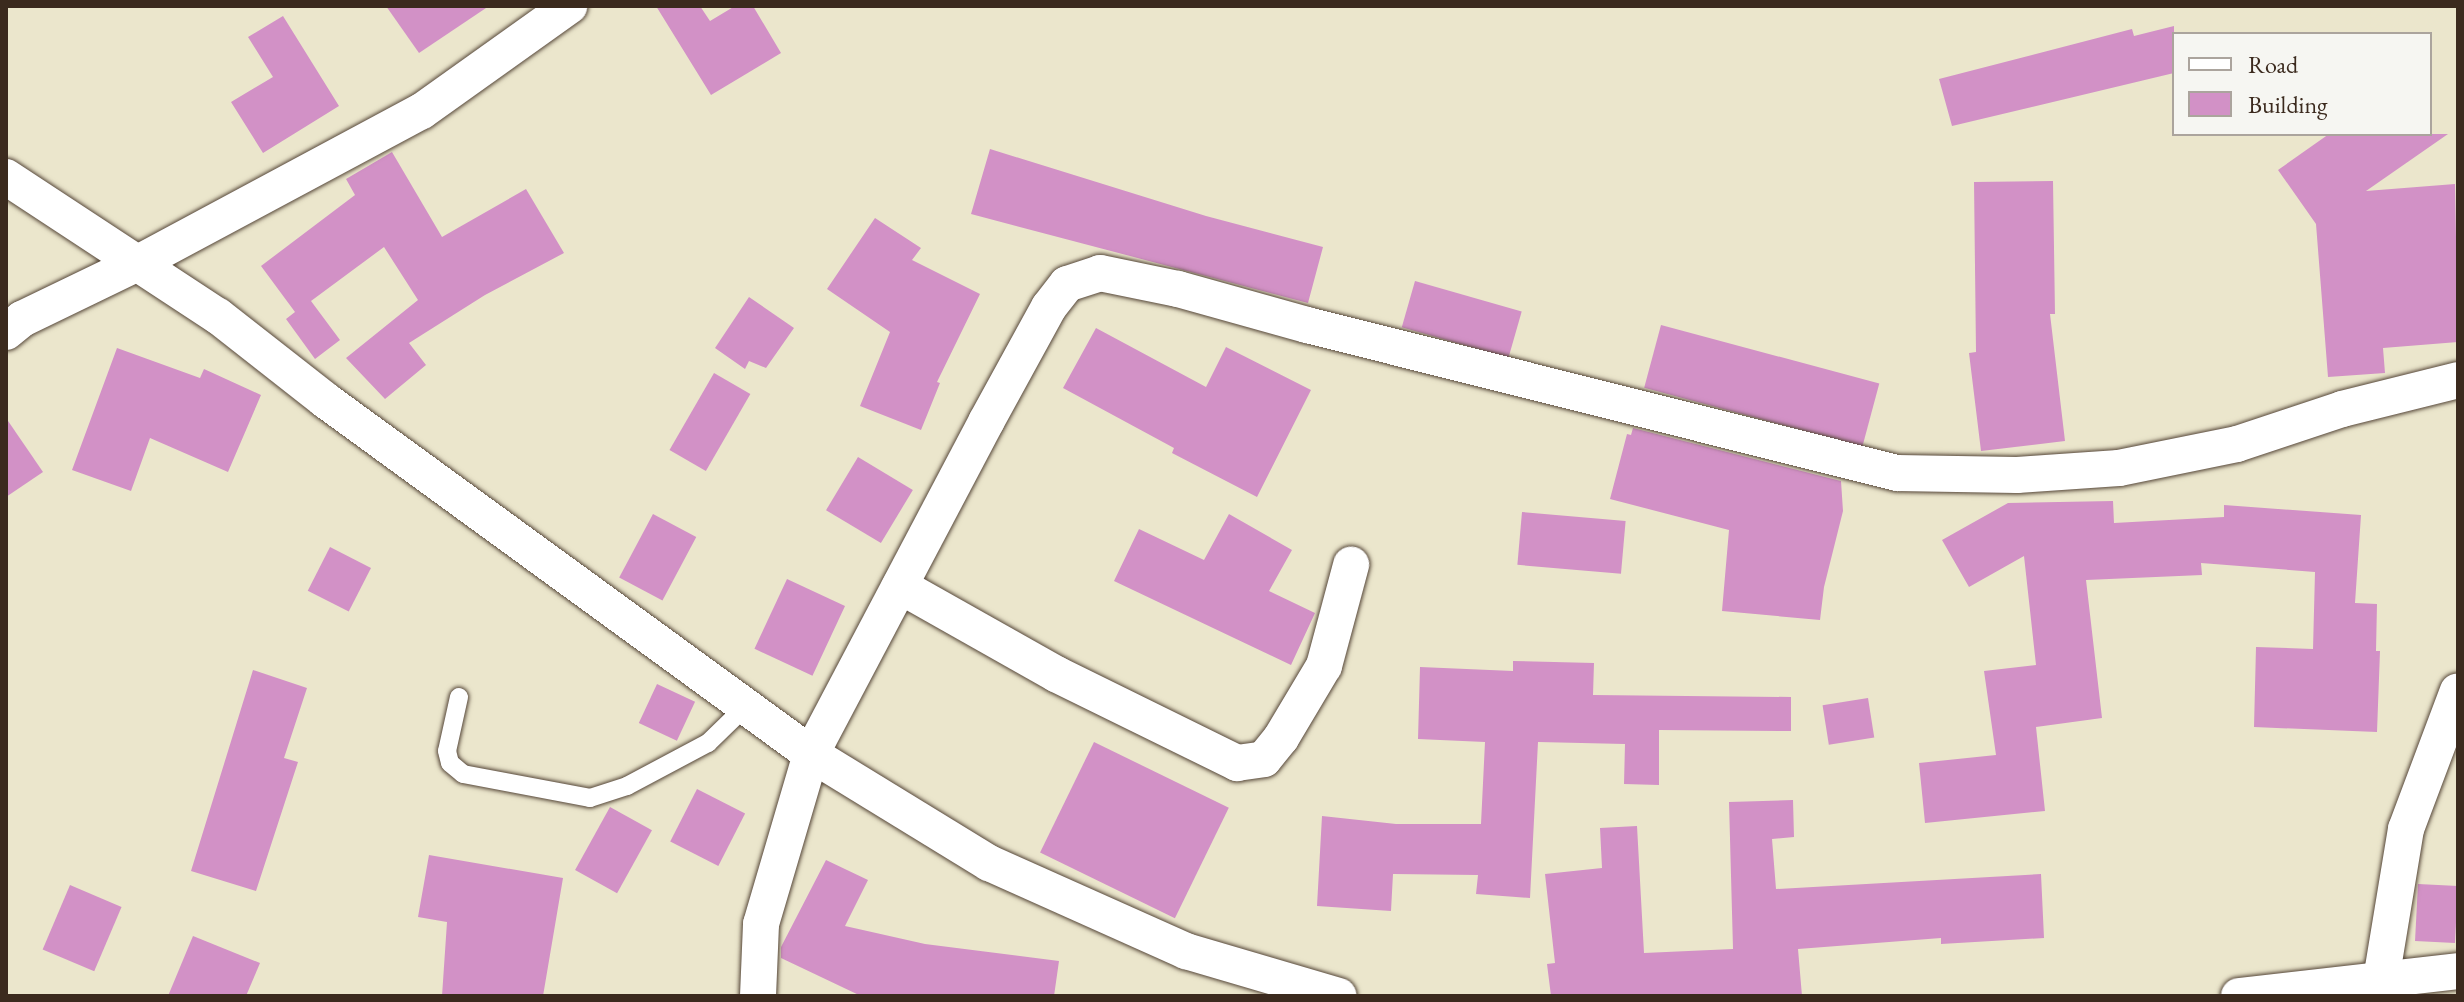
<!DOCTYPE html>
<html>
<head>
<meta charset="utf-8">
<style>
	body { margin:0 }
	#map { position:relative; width:2464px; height:1002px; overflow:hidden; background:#ebe6cc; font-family:"EB Garamond",serif }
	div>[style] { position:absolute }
	.building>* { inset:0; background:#d291c6; transform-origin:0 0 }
	.roads { filter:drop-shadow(0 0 2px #554638) drop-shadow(0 0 2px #554638) }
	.lane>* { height:18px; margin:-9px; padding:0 9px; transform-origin:9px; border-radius:9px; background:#fff }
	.street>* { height:36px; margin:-18px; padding:0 18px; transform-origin:18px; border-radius:18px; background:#fff }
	span { translate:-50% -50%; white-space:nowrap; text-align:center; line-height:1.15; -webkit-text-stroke:6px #f6f6f2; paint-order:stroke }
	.frame { position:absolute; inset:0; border:8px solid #3b2a1e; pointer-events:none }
	.legend { position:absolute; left:2172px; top:32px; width:260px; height:104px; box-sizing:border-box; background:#f6f6f2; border:2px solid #aba49d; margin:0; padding:10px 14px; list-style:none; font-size:24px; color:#3b2a1e }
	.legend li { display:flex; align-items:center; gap:16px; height:40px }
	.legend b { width:40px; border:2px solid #aba49d }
</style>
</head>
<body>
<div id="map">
	<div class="building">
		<div style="clip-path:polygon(386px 6px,489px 6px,419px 53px)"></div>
		<div style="clip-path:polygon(656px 6px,700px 6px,710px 21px,735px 6px,753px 6px,781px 53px,711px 95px)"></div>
		<div style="clip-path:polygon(283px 16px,339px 106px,263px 153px,231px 102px,273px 77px,248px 37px)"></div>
		<div style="clip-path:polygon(2174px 26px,2174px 73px,1952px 126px,1939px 79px,2132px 29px,2134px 36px)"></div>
		<div style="clip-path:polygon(2329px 134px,2448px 134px,2366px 191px,2455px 184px,2458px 342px,2383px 348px,2385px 373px,2328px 377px,2316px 224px,2278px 170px)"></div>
		<div style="clip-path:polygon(990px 149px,1206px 216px,1323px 247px,1308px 303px,971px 214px)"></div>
		<div style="clip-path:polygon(392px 152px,442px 237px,526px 189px,564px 253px,485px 295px,409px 343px,426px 365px,385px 399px,346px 358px,418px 300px,384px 247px,311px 301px,340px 340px,315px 359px,286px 319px,295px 312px,261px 266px,355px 195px,346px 179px)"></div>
		<div style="clip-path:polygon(2053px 181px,2055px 314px,2050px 314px,2065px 441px,1981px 451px,1969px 353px,1976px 352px,1974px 182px)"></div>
		<div style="clip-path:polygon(875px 218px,921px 248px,912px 260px,980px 294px,937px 382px,940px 383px,921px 430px,860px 406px,890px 332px,827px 289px)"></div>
		<div style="left:1415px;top:281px;width:111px;height:48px;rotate:16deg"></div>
		<div style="clip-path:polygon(749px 297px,794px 328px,766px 368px,749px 361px,745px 369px,715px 348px)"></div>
		<div style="left:1661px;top:325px;width:226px;height:65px;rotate:15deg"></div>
		<div style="clip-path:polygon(1096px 328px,1206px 387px,1226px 347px,1311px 390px,1257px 497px,1172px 453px,1174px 448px,1063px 388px)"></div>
		<div style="clip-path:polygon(117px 348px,200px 378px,204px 369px,261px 395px,228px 472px,150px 438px,131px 491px,72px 470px)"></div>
		<div style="left:714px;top:373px;width:42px;height:89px;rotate:30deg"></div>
		<div style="clip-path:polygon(6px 418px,43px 472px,6px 497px)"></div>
		<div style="clip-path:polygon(1633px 428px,1841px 481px,1843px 511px,1824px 587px,1820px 620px,1722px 611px,1729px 530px,1610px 499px,1627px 434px,1631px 435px)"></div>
		<div style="left:858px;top:457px;width:64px;height:62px;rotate:31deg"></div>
		<div style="clip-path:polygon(2113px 501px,2114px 523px,2224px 517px,2224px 505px,2361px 515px,2355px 603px,2377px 604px,2376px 651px,2380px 651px,2377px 732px,2254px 727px,2256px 647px,2313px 649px,2315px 572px,2201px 563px,2202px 575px,2086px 580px,2102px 718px,2036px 727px,2045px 811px,1925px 823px,1919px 763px,1996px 755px,1984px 671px,2036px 665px,2024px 556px,1969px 587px,1942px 540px,2008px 503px)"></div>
		<div style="left:1522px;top:512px;width:104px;height:53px;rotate:5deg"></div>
		<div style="left:653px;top:514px;width:49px;height:72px;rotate:28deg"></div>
		<div style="clip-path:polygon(1229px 514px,1292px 550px,1269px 591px,1315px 613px,1291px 665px,1114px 581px,1139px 529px,1204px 560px)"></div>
		<div style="left:330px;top:547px;width:46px;height:49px;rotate:27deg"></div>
		<div style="left:787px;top:579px;width:64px;height:77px;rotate:25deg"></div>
		<div style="clip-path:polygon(1513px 661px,1594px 663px,1593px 695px,1791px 697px,1791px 731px,1659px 730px,1659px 785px,1624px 784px,1625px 744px,1538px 742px,1530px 898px,1476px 894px,1478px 875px,1393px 874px,1391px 911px,1317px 906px,1322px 816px,1396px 824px,1481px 824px,1485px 742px,1418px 739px,1420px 667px,1513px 671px)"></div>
		<div style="clip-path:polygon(253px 670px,307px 688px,284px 758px,298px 762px,256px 891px,191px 871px)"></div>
		<div style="left:657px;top:684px;width:42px;height:43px;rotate:25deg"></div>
		<div style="left:1868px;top:698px;width:40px;height:46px;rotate:81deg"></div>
		<div style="left:1094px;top:742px;width:150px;height:123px;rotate:26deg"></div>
		<div style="left:697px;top:789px;width:54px;height:59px;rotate:27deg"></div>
		<div style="clip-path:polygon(1793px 800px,1794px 837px,1772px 839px,1776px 889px,2041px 874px,2044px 938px,1941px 944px,1941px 938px,1798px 949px,1802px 996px,1551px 996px,1547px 964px,1555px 963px,1545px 874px,1602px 868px,1600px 828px,1637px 826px,1644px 953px,1733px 949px,1729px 802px)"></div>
		<div style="left:610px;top:807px;width:48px;height:72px;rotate:29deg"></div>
		<div style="clip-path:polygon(429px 855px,563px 878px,543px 996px,442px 996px,447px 922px,418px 917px)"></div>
		<div style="clip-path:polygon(826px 860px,868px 880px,845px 926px,925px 944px,1059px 961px,1054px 996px,861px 996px,781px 958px,781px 947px)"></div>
		<div style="left:2418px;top:884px;width:40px;height:57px;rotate:3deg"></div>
		<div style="left:70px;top:885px;width:56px;height:70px;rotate:23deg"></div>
		<div style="clip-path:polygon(193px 936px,260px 963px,246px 996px,168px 996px)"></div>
	</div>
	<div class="roads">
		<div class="lane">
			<div style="left:459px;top:697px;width:55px;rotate:102.5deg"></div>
			<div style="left:447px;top:751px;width:12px;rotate:76deg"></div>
			<div style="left:450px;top:763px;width:17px;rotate:40deg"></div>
			<div style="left:463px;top:774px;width:129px;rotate:10.7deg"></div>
			<div style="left:590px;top:798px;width:39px;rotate:-18deg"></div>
			<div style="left:627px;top:786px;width:92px;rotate:-28deg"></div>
			<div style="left:708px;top:743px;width:52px;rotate:-44.2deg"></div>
		</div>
		<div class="street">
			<div style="left:6px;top:177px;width:254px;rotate:33.3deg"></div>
			<div style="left:218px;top:316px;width:136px;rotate:38.1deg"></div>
			<div style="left:325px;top:400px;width:601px;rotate:36.07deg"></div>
			<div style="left:811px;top:754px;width:209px;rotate:31.5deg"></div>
			<div style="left:989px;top:863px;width:216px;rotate:24.1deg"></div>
			<div style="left:1186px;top:951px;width:159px;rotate:16.4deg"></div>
			<div style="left:6px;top:332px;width:21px;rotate:-39deg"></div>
			<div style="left:22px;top:319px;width:129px;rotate:-25.8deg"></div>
			<div style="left:138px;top:263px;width:322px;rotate:-28.2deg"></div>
			<div style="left:422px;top:111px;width:181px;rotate:-35.5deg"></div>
			<div style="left:900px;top:586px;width:179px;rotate:29.4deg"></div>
			<div style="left:1056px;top:674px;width:202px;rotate:26.2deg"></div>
			<div style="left:1237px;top:763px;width:27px;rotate:-8deg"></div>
			<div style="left:1264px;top:759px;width:27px;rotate:-51deg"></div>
			<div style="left:1281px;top:738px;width:84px;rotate:-59.2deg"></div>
			<div style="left:1324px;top:666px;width:105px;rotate:-75deg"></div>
			<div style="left:2381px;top:980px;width:153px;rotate:-80.6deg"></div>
			<div style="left:2406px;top:829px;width:147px;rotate:-69.4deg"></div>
			<div style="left:758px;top:996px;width:72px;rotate:-87.6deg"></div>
			<div style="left:761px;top:924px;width:177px;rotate:-73.6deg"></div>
			<div style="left:811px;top:754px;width:375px;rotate:-62.2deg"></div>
			<div style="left:986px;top:422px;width:131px;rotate:-61.3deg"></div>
			<div style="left:1049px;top:307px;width:29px;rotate:-52deg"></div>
			<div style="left:1067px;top:284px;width:35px;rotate:-18deg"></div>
			<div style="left:1100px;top:273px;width:80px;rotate:11.6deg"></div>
			<div style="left:1178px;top:289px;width:134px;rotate:15.6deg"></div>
			<div style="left:1307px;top:325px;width:608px;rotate:14.08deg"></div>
			<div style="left:1897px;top:473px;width:120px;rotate:1deg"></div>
			<div style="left:2017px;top:475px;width:102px;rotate:-3.9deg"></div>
			<div style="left:2119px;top:468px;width:120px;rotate:-11.5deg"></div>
			<div style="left:2237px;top:444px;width:111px;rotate:-18.4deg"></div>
			<div style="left:2342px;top:409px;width:120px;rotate:-14deg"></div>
			<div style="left:2239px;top:996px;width:220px;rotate:-6.5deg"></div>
		</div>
	</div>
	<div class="frame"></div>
	<ul class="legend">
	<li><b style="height:10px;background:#fff"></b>Road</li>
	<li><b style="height:22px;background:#d291c6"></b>Building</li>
	</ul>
</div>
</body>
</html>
